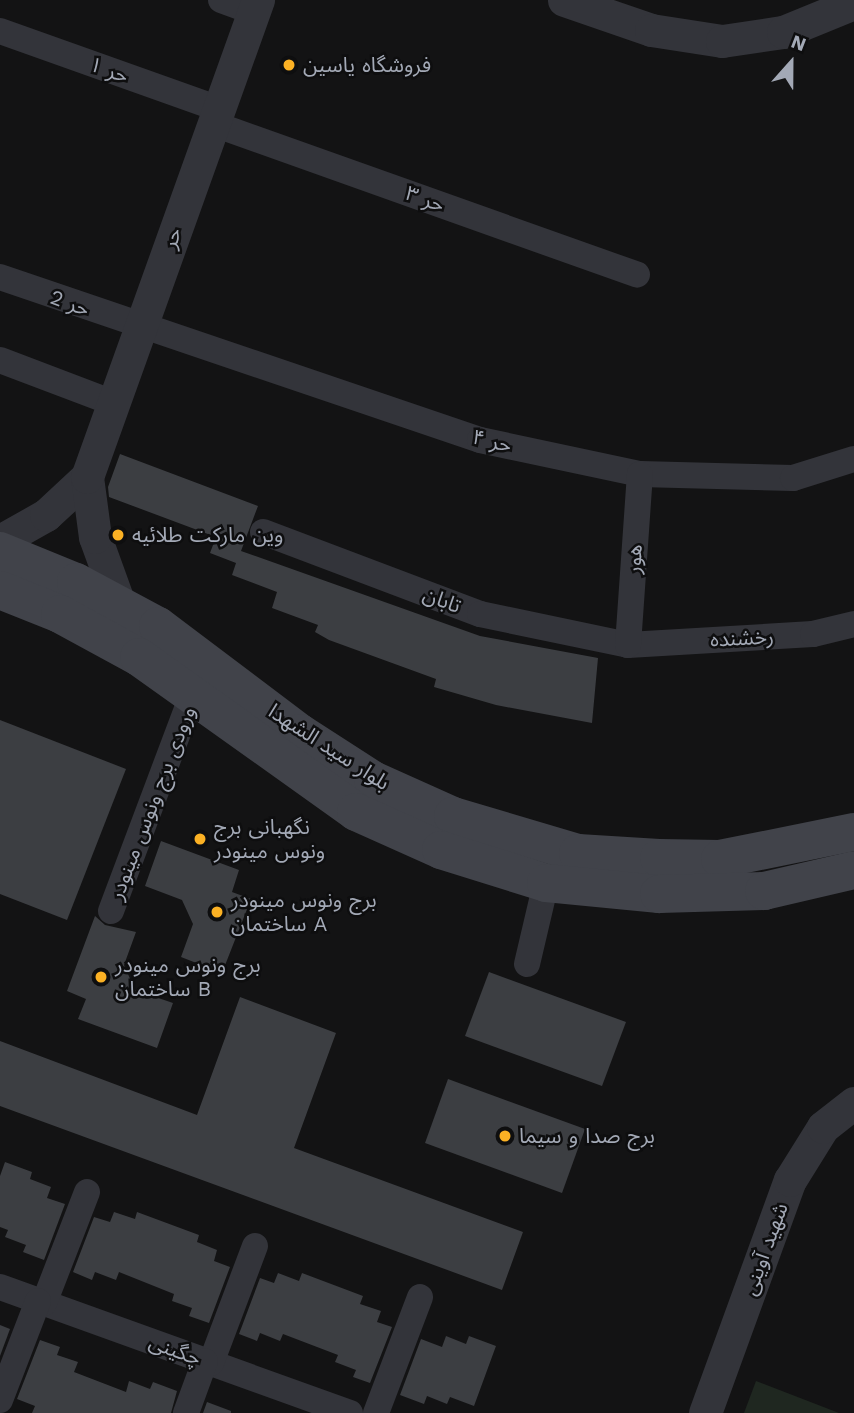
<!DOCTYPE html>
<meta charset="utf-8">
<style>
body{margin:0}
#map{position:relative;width:854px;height:1413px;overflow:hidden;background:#131314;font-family:"Work Sans","Noto Sans Arabic",sans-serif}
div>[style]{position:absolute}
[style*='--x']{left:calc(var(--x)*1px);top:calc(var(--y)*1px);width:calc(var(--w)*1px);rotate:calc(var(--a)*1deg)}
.green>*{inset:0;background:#1f2720}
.building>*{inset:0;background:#3c3e42}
.minor>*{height:26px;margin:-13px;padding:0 13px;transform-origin:13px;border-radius:13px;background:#33343a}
.tertiary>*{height:33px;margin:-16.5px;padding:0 16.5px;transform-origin:16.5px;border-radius:16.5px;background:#33343a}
.secondary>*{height:38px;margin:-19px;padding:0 19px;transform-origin:19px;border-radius:19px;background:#41434a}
.dots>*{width:19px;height:19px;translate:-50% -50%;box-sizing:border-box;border:4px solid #0e0e0f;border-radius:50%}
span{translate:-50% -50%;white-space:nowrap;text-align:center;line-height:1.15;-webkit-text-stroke:5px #0e0e0f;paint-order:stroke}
.poi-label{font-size:21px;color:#a3a9b6}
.left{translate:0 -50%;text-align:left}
.street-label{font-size:21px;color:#a3a9b6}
.north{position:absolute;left:756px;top:28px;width:70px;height:70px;-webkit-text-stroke:5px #0e0e0f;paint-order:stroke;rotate:21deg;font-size:19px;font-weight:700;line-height:28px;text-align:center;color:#a3a9b6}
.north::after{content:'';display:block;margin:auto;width:24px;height:32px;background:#a3a9b6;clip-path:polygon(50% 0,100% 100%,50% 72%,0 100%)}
</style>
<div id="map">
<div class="green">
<i style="clip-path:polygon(756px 1381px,839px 1413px,744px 1413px)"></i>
</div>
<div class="building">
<i style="clip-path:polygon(120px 454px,258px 506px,241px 551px,480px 636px,598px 658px,592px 723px,496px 705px,434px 687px,436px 679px,329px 640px,315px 632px,318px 625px,272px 608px,277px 592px,232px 575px,236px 563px,210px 553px,216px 537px,109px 497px,108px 487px)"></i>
<i style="clip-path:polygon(0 720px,126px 769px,67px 920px,0 894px)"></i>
<i style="clip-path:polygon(161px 841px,239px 870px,232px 892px,251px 899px,222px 973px,181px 957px,193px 924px,182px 900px,145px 886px)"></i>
<i style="clip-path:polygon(95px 916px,105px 925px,136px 932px,124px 965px,135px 990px,173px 1003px,157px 1048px,78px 1019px,86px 999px,67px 991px)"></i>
<i style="clip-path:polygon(489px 972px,626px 1022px,602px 1086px,465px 1036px)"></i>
<i style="clip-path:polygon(240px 997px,336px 1033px,294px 1148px,523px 1232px,502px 1290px,0 1106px,0 1041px,197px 1115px)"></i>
<i style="clip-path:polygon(448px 1079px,585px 1129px,562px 1193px,425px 1143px)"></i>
<i style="clip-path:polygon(5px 1162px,32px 1172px,30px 1179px,51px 1187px,47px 1198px,65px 1204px,44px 1260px,23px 1252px,26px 1245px,5px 1237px,8px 1230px,0 1227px,0 1176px)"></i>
<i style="clip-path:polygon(114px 1212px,135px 1219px,137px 1212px,199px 1235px,197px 1242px,217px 1250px,214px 1261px,230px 1267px,209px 1323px,189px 1316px,192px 1308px,172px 1301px,174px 1294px,119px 1272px,116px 1280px,95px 1272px,92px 1280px,73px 1272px,94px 1217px,110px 1222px)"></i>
<i style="clip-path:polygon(278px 1273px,299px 1281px,302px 1273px,363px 1296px,360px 1304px,381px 1311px,377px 1322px,392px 1327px,370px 1383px,353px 1377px,356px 1370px,335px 1362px,338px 1355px,283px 1334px,280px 1341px,260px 1333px,257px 1341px,239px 1334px,260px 1278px,274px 1283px)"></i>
<i style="clip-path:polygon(0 1325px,10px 1329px,0 1356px)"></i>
<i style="clip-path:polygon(446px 1336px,466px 1344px,469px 1336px,496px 1346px,474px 1406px,450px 1397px,447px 1404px,427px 1396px,424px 1404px,400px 1395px,421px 1339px,442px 1347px)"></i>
<i style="clip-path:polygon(40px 1340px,60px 1347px,57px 1355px,78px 1362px,74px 1372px,126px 1392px,129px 1381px,150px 1389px,153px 1382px,177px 1391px,171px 1413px,32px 1413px,35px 1406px,17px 1399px)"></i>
<i style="clip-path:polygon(207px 1402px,231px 1411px,231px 1413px,203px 1413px)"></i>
</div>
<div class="minor">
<i style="--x:221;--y:0;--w:35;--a:20"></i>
<i style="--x:0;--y:31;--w:232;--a:19.6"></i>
<i style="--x:214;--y:124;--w:449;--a:19.6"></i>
<i style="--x:0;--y:277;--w:507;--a:18.76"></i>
<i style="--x:480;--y:440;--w:164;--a:12"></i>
<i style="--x:640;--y:474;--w:153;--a:1.5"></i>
<i style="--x:793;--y:478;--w:64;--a:-17.3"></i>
<i style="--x:0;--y:360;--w:121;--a:20.8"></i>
<i style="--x:263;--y:532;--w:232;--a:20.7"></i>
<i style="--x:480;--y:614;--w:151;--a:11.8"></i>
<i style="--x:628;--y:645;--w:185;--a:-3.4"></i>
<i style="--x:813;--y:634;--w:42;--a:-13.7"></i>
<i style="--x:628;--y:645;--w:171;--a:-86"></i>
<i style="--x:111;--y:911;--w:231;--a:-69.4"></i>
<i style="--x:527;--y:964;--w:83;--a:-76.8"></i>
<i style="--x:0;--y:1287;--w:372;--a:19.8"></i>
<i style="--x:44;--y:1303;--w:119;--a:-68.8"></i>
<i style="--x:211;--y:1363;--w:125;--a:-69.4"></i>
<i style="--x:0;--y:1400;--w:106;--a:-69"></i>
<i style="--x:186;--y:1413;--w:55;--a:-69.9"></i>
<i style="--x:376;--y:1413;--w:124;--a:-69.2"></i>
</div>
<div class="tertiary">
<i style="--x:564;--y:0;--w:92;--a:19"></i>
<i style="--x:651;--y:30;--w:72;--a:8.8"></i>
<i style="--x:722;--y:41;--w:62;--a:-8.4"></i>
<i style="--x:783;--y:32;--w:77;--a:-22.2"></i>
<i style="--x:0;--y:541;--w:53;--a:-29.5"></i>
<i style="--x:46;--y:515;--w:56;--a:-42.8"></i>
<i style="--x:120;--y:606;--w:73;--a:-109.9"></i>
<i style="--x:95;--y:537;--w:61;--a:-97.6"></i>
<i style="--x:87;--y:477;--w:507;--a:-70.28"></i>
<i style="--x:705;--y:1413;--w:248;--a:-70"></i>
<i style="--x:790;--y:1180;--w:62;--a:-58.1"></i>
<i style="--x:823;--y:1127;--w:39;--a:-38"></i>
</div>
<div class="secondary">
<i style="--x:0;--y:551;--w:82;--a:22.2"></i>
<i style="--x:76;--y:582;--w:93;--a:28.2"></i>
<i style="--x:158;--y:626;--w:178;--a:37"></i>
<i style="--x:300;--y:733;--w:87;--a:32.8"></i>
<i style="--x:373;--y:780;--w:88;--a:24.2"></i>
<i style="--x:453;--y:816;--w:130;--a:16.5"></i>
<i style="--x:578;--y:853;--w:81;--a:3.5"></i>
<i style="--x:659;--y:858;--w:61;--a:0.9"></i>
<i style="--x:720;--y:859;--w:137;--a:-11.4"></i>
<i style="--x:0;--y:590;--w:65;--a:21.8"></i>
<i style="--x:60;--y:614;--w:90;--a:28.6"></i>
<i style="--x:139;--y:657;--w:267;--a:35.5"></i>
<i style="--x:356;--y:812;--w:93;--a:24.1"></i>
<i style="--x:441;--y:850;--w:110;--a:17.4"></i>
<i style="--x:546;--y:883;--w:114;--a:5.6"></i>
<i style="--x:659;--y:894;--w:105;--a:-1.6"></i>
<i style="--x:764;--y:891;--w:92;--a:-13.1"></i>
</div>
<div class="dots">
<i style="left:289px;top:65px;background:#fbb124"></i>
<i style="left:118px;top:535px;background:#fbb124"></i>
<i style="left:200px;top:839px;background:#fbb124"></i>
<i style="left:217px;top:912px;background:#fbb124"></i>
<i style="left:101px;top:977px;background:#fbb124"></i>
<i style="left:505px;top:1136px;background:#fbb124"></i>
</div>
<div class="poi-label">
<span class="left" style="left:303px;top:65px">فروشگاه یاسین</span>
<span class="left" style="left:132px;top:535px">وین مارکت طلائیه</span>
<span class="left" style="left:214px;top:839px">نگهبانی برج<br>ونوس مینودر</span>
<span class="left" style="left:231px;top:912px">برج ونوس مینودر<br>ساختمان A</span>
<span class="left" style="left:115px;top:977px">برج ونوس مینودر<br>ساختمان B</span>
<span class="left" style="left:519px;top:1136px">برج صدا و سیما</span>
</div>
<div class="street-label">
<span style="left:109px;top:70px;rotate:20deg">حر ۱</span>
<span style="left:425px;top:199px;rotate:20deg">حر ۳</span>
<span style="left:172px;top:238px;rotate:-70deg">حر</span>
<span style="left:70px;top:303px;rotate:20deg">حر 2</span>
<span style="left:492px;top:441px;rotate:14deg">حر ۴</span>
<span style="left:634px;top:559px;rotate:-86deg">هور</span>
<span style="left:442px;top:600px;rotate:21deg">تابان</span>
<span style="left:742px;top:638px;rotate:-3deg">رخشنده</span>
<span style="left:329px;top:747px;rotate:33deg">بلوار سید الشهدا</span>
<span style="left:152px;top:803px;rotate:-69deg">ورودی برج ونوس مینودر</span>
<span style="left:765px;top:1249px;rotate:-70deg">شهید آوینی</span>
<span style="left:175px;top:1350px;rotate:20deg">چگینی</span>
</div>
<div class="north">N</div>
</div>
